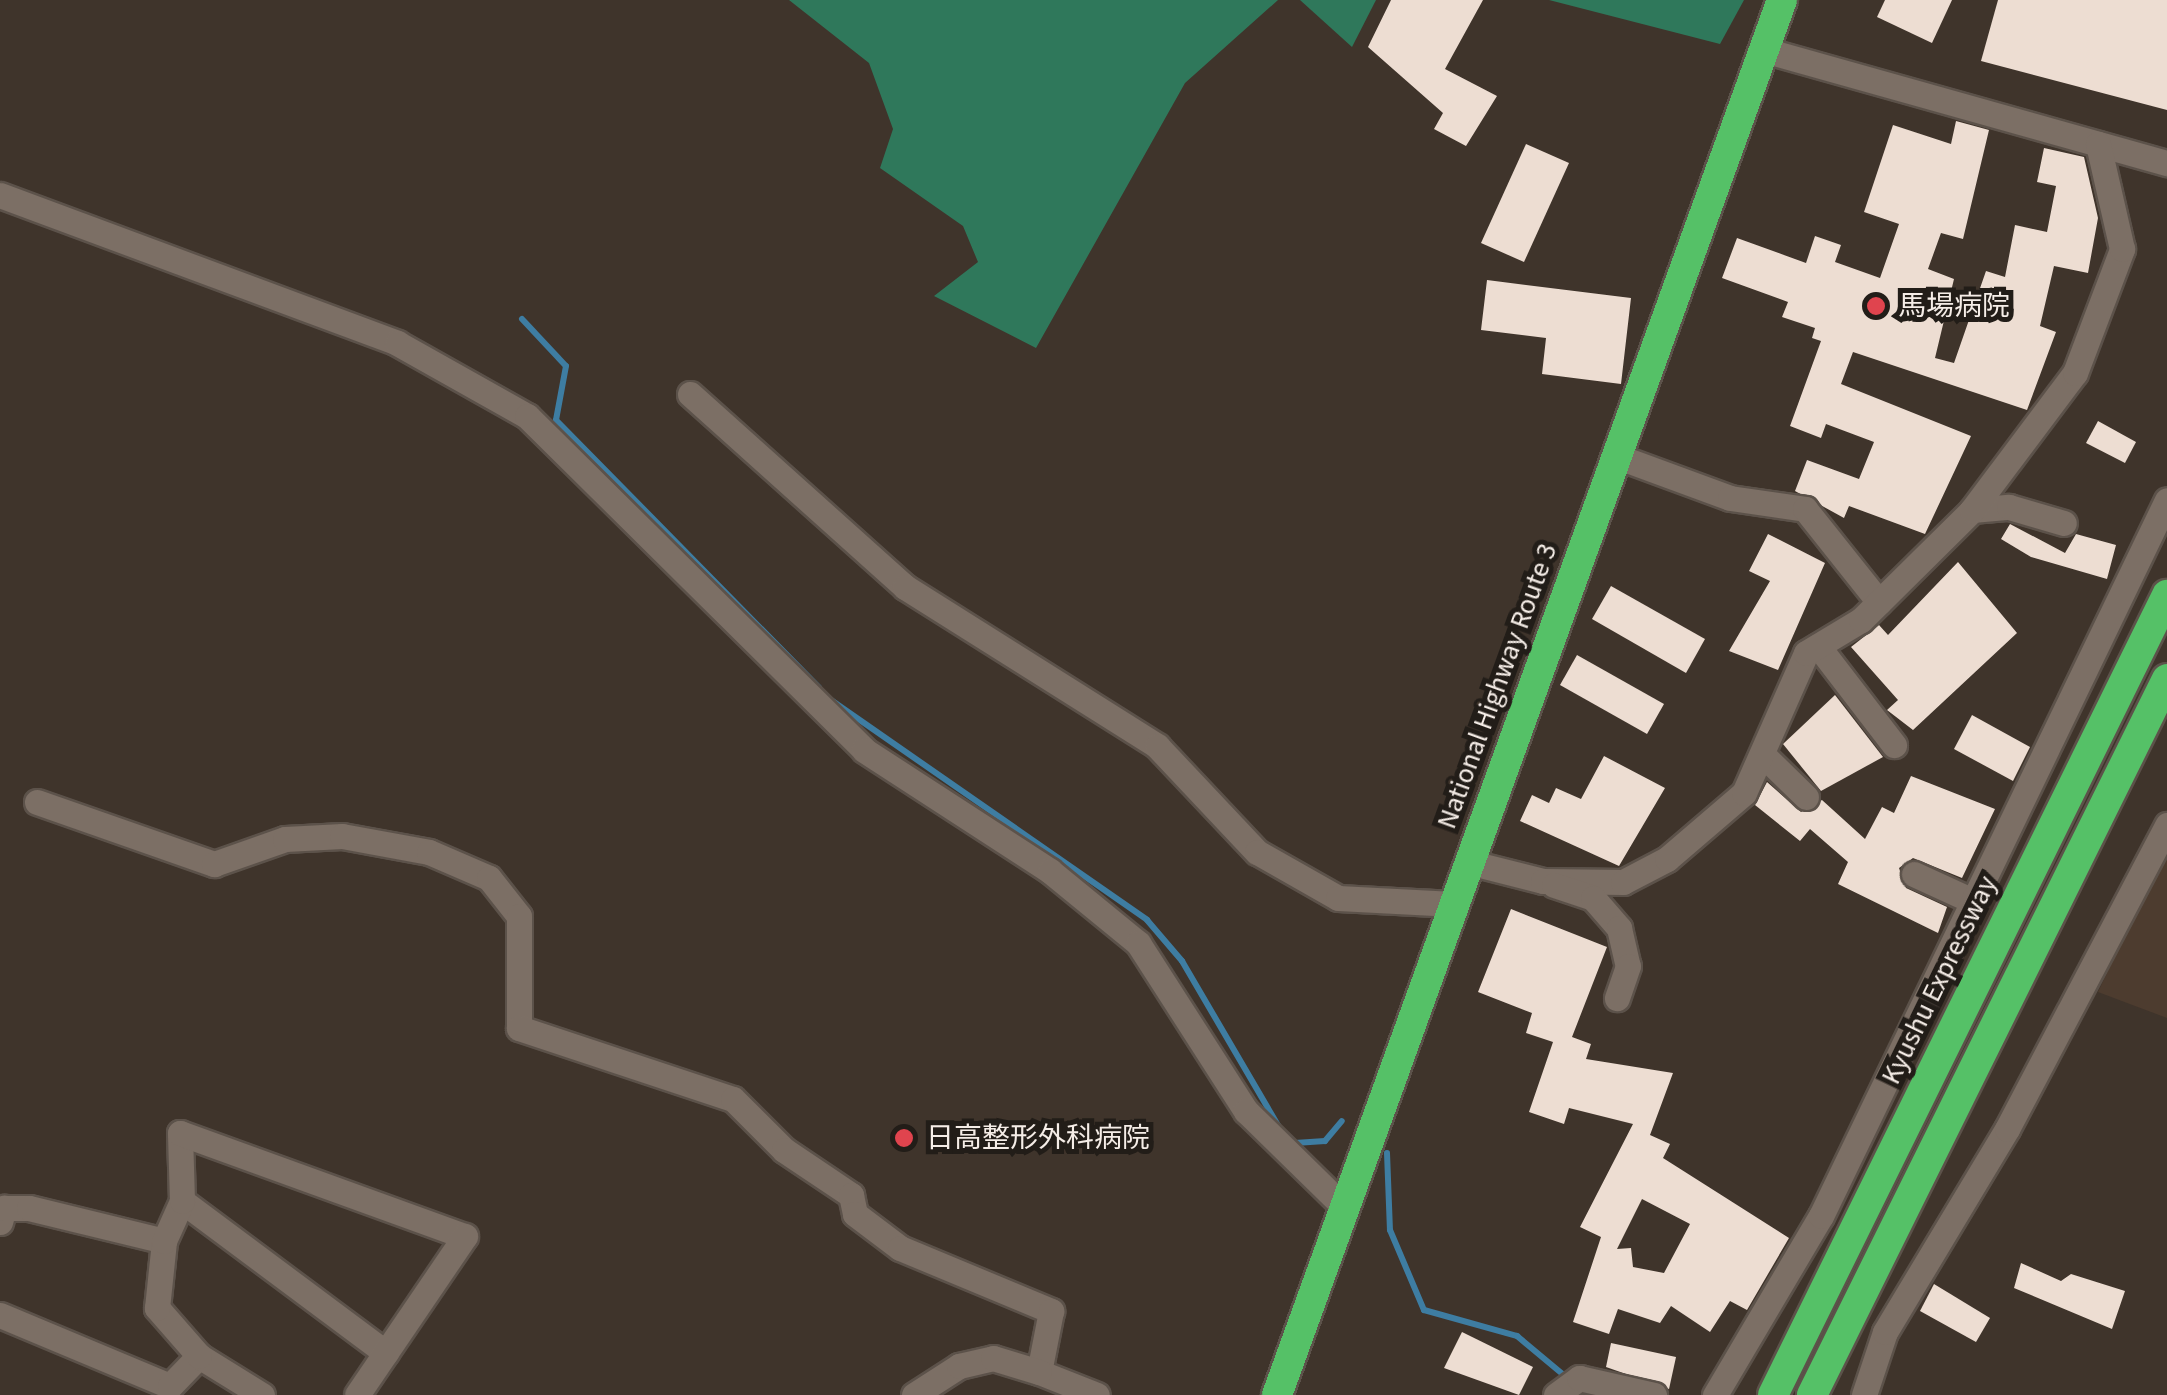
<!DOCTYPE html>
<meta charset="utf-8">
<style>
body{margin:0}
#map{position:relative;width:2167px;height:1395px;overflow:hidden;background:#3f342b;font-family:"Source Sans 3","Noto Sans JP",sans-serif}
div>[style]{position:absolute}
[style*='--x']{left:calc(var(--x)*1px);top:calc(var(--y)*1px);width:calc(var(--w)*1px);rotate:calc(var(--a)*1deg)}
.built>*{inset:0;background:#4d3c2f}
.forest>*{inset:0;background:#2f785b}
.stream>*{height:6px;margin:-3px;padding:0 3px;transform-origin:3px;border-radius:3px;background:#3e7da2}
.building>*{inset:0;background:#edddd2}
.roads{filter:drop-shadow(2px 0 #5c524a) drop-shadow(-2px 0 #5c524a) drop-shadow(0 2px #5c524a) drop-shadow(0 -2px #5c524a)}
.minor>*{height:25px;margin:-12.5px;padding:0 12.5px;transform-origin:12.5px;border-radius:12.5px;background:#7c6f65}
.highway>*{height:30px;margin:-15px;padding:0 15px;transform-origin:15px;border-radius:15px;background:#55c167}
.dots>*{width:28px;height:28px;translate:-50% -50%;box-sizing:border-box;border:5px solid #221d18;border-radius:50%}
span{translate:-50% -50%;white-space:nowrap;text-align:center;line-height:1.15;-webkit-text-stroke:10px #221d18;paint-order:stroke}
.poi-label{font-size:28px;color:#f5ede7}
.left{translate:0 -50%;text-align:left}
.street-label{font-size:28px;color:#f5ede7}
</style>
<div id="map">
<div class="built">
<i style="clip-path:polygon(2167px 846px,2167px 1018px,2098px 992px)"></i>
</div>
<div class="forest">
<i style="clip-path:polygon(789px 0,1278px 0,1185px 83px,1036px 348px,934px 296px,978px 262px,963px 226px,880px 168px,893px 129px,869px 63px)"></i>
<i style="clip-path:polygon(1300px 0,1376px 0,1352px 47px)"></i>
<i style="clip-path:polygon(1549px 0,1744px 0,1720px 44px)"></i>
</div>
<div class="stream">
<i style="--x:522;--y:319;--w:64;--a:46.9"></i>
<i style="--x:566;--y:366;--w:55;--a:100.5"></i>
<i style="--x:556;--y:420;--w:375;--a:45.5"></i>
<i style="--x:831;--y:700;--w:385;--a:34.8"></i>
<i style="--x:1147;--y:920;--w:54;--a:49.5"></i>
<i style="--x:1182;--y:961;--w:192;--a:59.7"></i>
<i style="--x:1295;--y:1143;--w:30;--a:-4"></i>
<i style="--x:1325;--y:1141;--w:26;--a:-50"></i>
<i style="--x:1387;--y:1153;--w:77;--a:87.8"></i>
<i style="--x:1390;--y:1230;--w:87;--a:67"></i>
<i style="--x:1424;--y:1310;--w:97;--a:15.6"></i>
<i style="--x:1517;--y:1336;--w:64;--a:39.9"></i>
</div>
<div class="building">
<i style="clip-path:polygon(1391px 0,1483px 0,1445px 69px,1497px 96px,1466px 146px,1434px 129px,1443px 113px,1368px 47px)"></i>
<i style="clip-path:polygon(1885px 0,1952px 0,1932px 43px,1877px 17px)"></i>
<i style="clip-path:polygon(1998px 0,2167px 0,2167px 110px,1981px 61px)"></i>
<i style="clip-path:polygon(1956px 121px,1989px 130px,1963px 239px,1941px 233px,1928px 269px,1954px 279px,1935px 358px,1954px 363px,1986px 271px,2005px 277px,2015px 225px,2047px 232px,2056px 186px,2037px 182px,2044px 148px,2084px 157px,2098px 218px,2088px 273px,2054px 266px,2040px 326px,2056px 332px,2027px 410px,1853px 352px,1841px 384px,1971px 436px,1925px 534px,1849px 506px,1844px 518px,1795px 491px,1807px 460px,1859px 479px,1874px 442px,1826px 424px,1821px 438px,1790px 426px,1821px 341px,1812px 338px,1815px 328px,1782px 317px,1788px 302px,1722px 278px,1737px 238px,1806px 263px,1815px 236px,1841px 245px,1835px 262px,1880px 278px,1899px 224px,1864px 212px,1893px 125px,1951px 144px)"></i>
<i style="clip-path:polygon(1526px 144px,1569px 163px,1524px 262px,1481px 243px)"></i>
<i style="clip-path:polygon(1487px 280px,1631px 298px,1621px 384px,1542px 374px,1546px 338px,1481px 330px)"></i>
<i style="clip-path:polygon(2098px 421px,2136px 442px,2125px 463px,2086px 443px)"></i>
<i style="clip-path:polygon(2010px 524px,2065px 553px,2076px 534px,2116px 545px,2107px 579px,2031px 557px,2001px 539px)"></i>
<i style="clip-path:polygon(1768px 534px,1825px 563px,1778px 670px,1729px 651px,1770px 581px,1749px 571px)"></i>
<i style="clip-path:polygon(1958px 562px,2017px 633px,1913px 730px,1887px 710px,1898px 700px,1851px 647px,1879px 625px,1888px 635px)"></i>
<i style="clip-path:polygon(1611px 586px,1705px 639px,1686px 673px,1592px 619px)"></i>
<i style="clip-path:polygon(1577px 655px,1664px 704px,1647px 734px,1560px 685px)"></i>
<i style="clip-path:polygon(1835px 695px,1883px 757px,1821px 791px,1783px 744px)"></i>
<i style="clip-path:polygon(1972px 715px,2030px 747px,2013px 781px,1954px 749px)"></i>
<i style="clip-path:polygon(1604px 756px,1665px 788px,1619px 866px,1520px 821px,1532px 795px,1549px 803px,1556px 788px,1581px 799px)"></i>
<i style="clip-path:polygon(1911px 776px,1995px 809px,1962px 878px,1913px 858px,1899px 868px,1906px 888px,1947px 907px,1938px 933px,1838px 884px,1848px 862px,1810px 829px,1800px 841px,1755px 805px,1767px 782px,1801px 812px,1822px 800px,1865px 839px,1882px 807px,1894px 813px)"></i>
<i style="clip-path:polygon(evenodd,1511px 909px,1607px 947px,1572px 1037px,1591px 1044px,1586px 1059px,1673px 1073px,1650px 1135px,1670px 1144px,1663px 1158px,1789px 1238px,1747px 1310px,1730px 1301px,1710px 1332px,1671px 1306px,1660px 1323px,1618px 1309px,1609px 1334px,1573px 1322px,1601px 1237px,1580px 1227px,1633px 1124px,1569px 1108px,1564px 1124px,1529px 1112px,1553px 1042px,1526px 1033px,1532px 1013px,1478px 992px,1511px 909px,1642px 1199px,1690px 1224px,1664px 1273px,1633px 1267px,1631px 1248px,1617px 1249px,1642px 1199px)"></i>
<i style="clip-path:polygon(2021px 1263px,2061px 1281px,2071px 1274px,2125px 1291px,2112px 1329px,2014px 1288px)"></i>
<i style="clip-path:polygon(1934px 1284px,1990px 1318px,1976px 1342px,1920px 1311px)"></i>
<i style="clip-path:polygon(1462px 1332px,1533px 1367px,1519px 1395px,1444px 1368px)"></i>
<i style="clip-path:polygon(1611px 1343px,1676px 1357px,1669px 1389px,1606px 1367px)"></i>
</div>
<div class="roads">
<div class="minor">
<i style="--x:1764;--y:50;--w:419;--a:15.7"></i>
<i style="--x:0;--y:195;--w:424;--a:20.4"></i>
<i style="--x:397;--y:343;--w:149;--a:29.3"></i>
<i style="--x:527;--y:416;--w:474;--a:44.7"></i>
<i style="--x:864;--y:750;--w:222;--a:33"></i>
<i style="--x:1050;--y:871;--w:114;--a:39.3"></i>
<i style="--x:1138;--y:943;--w:200;--a:57.3"></i>
<i style="--x:1246;--y:1111;--w:137;--a:44.4"></i>
<i style="--x:690;--y:394;--w:289;--a:41.9"></i>
<i style="--x:905;--y:587;--w:298;--a:32.2"></i>
<i style="--x:1157;--y:746;--w:146;--a:46.7"></i>
<i style="--x:1257;--y:852;--w:93;--a:29.6"></i>
<i style="--x:1338;--y:898;--w:116;--a:3"></i>
<i style="--x:1616;--y:456;--w:121;--a:20.2"></i>
<i style="--x:1730;--y:498;--w:76;--a:8.3"></i>
<i style="--x:1805;--y:509;--w:119;--a:51.5"></i>
<i style="--x:1972;--y:510;--w:37;--a:-5"></i>
<i style="--x:2009;--y:507;--w:57;--a:16.2"></i>
<i style="--x:1818;--y:646;--w:125;--a:52.5"></i>
<i style="--x:1763;--y:755;--w:60;--a:44.3"></i>
<i style="--x:37;--y:802;--w:188;--a:19.3"></i>
<i style="--x:214;--y:864;--w:75;--a:-19.4"></i>
<i style="--x:285;--y:839;--w:57;--a:-3"></i>
<i style="--x:342;--y:836;--w:88;--a:10.4"></i>
<i style="--x:429;--y:852;--w:65;--a:23.4"></i>
<i style="--x:489;--y:878;--w:48;--a:51.7"></i>
<i style="--x:519;--y:916;--w:112;--a:90"></i>
<i style="--x:519;--y:1028;--w:225;--a:18.4"></i>
<i style="--x:733;--y:1099;--w:72;--a:45"></i>
<i style="--x:784;--y:1150;--w:81;--a:33.9"></i>
<i style="--x:851;--y:1195;--w:19;--a:78"></i>
<i style="--x:855;--y:1214;--w:56;--a:37.1"></i>
<i style="--x:900;--y:1248;--w:164;--a:22.6"></i>
<i style="--x:1051;--y:1311;--w:62;--a:101.1"></i>
<i style="--x:1039;--y:1372;--w:62;--a:21.6"></i>
<i style="--x:1468;--y:862;--w:77;--a:14.2"></i>
<i style="--x:1543;--y:881;--w:80;--a:0.7"></i>
<i style="--x:1623;--y:882;--w:50;--a:-27.6"></i>
<i style="--x:1667;--y:859;--w:101;--a:-40.6"></i>
<i style="--x:1744;--y:793;--w:153;--a:-66.1"></i>
<i style="--x:1806;--y:653;--w:64;--a:-31"></i>
<i style="--x:1861;--y:620;--w:156;--a:-44.7"></i>
<i style="--x:1972;--y:510;--w:171;--a:-53.1"></i>
<i style="--x:2075;--y:373;--w:133;--a:-69.2"></i>
<i style="--x:2122;--y:249;--w:108;--a:-102.9"></i>
<i style="--x:1914;--y:874;--w:65;--a:24.6"></i>
<i style="--x:1554;--y:885;--w:41;--a:18.4"></i>
<i style="--x:1593;--y:898;--w:40;--a:49"></i>
<i style="--x:1619;--y:928;--w:39;--a:77"></i>
<i style="--x:1628;--y:966;--w:34;--a:109"></i>
<i style="--x:182;--y:1201;--w:254;--a:36.7"></i>
<i style="--x:0;--y:1222;--w:15;--a:-74"></i>
<i style="--x:4;--y:1208;--w:25;--a:0"></i>
<i style="--x:29;--y:1208;--w:139;--a:13.7"></i>
<i style="--x:0;--y:1315;--w:184;--a:22.7"></i>
<i style="--x:170;--y:1386;--w:42;--a:-46"></i>
<i style="--x:262;--y:1395;--w:74;--a:-148.2"></i>
<i style="--x:199;--y:1356;--w:64;--a:-131.2"></i>
<i style="--x:157;--y:1308;--w:67;--a:-84"></i>
<i style="--x:164;--y:1241;--w:44;--a:-65.8"></i>
<i style="--x:182;--y:1201;--w:68;--a:-91.7"></i>
<i style="--x:180;--y:1133;--w:303;--a:19.9"></i>
<i style="--x:465;--y:1236;--w:192;--a:124.2"></i>
<i style="--x:914;--y:1395;--w:54;--a:-32.8"></i>
<i style="--x:959;--y:1366;--w:35;--a:-13"></i>
<i style="--x:993;--y:1358;--w:48;--a:16.9"></i>
<i style="--x:1556;--y:1395;--w:29;--a:-36"></i>
<i style="--x:1579;--y:1378;--w:77;--a:12.8"></i>
<i style="--x:1715;--y:1395;--w:208;--a:-59.4"></i>
<i style="--x:1821;--y:1216;--w:795;--a:-64.21"></i>
<i style="--x:1864;--y:1395;--w:66;--a:-71.6"></i>
<i style="--x:1885;--y:1332;--w:237;--a:-59"></i>
<i style="--x:2007;--y:1129;--w:344;--a:-62.2"></i>
</div>
<div class="highway">
<i style="--x:1277;--y:1395;--w:1484;--a:-70.1"></i>
<i style="--x:1773;--y:1395;--w:892;--a:-63.78"></i>
<i style="--x:1812;--y:1395;--w:799;--a:-63.63"></i>
</div>
</div>
<div class="dots">
<i style="left:1876px;top:306px;background:#e0444e"></i>
<i style="left:904px;top:1138px;background:#e0444e"></i>
</div>
<div class="poi-label">
<span class="left" style="left:1898px;top:306px">馬場病院</span>
<span class="left" style="left:926px;top:1138px">日高整形外科病院</span>
</div>
<div class="street-label">
<span style="left:1497px;top:686px;rotate:-70deg">National Highway Route 3</span>
<span style="left:1939px;top:980px;rotate:-64deg">Kyushu Expressway</span>
</div>
</div>
